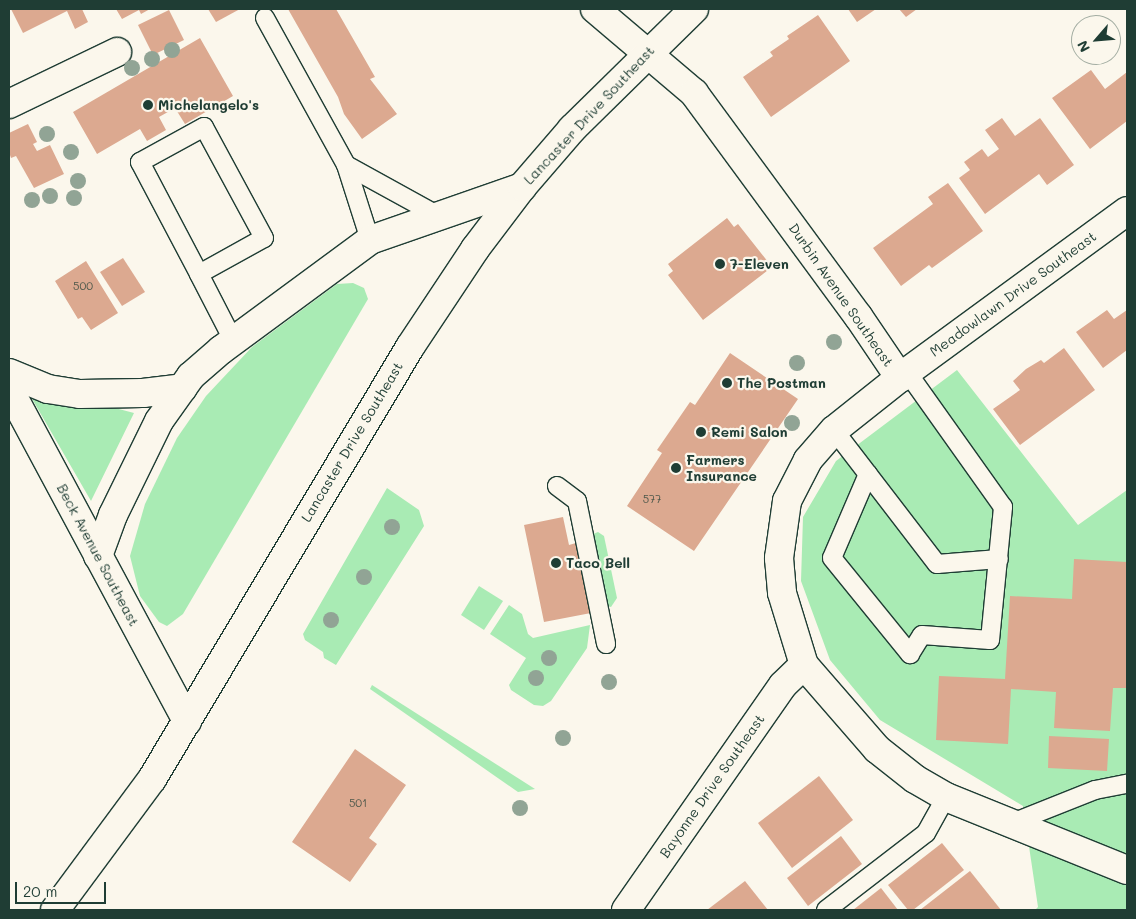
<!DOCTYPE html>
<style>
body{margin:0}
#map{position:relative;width:1136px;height:919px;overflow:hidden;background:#fbf7ec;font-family:Mali,sans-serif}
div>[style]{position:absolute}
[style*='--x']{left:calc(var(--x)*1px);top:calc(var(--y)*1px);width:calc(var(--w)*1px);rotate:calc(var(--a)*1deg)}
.green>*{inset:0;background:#a9ebb4}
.building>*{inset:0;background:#dca990}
.roads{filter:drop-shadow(1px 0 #1f3d34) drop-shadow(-1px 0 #1f3d34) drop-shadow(0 1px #1f3d34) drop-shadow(0 -1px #1f3d34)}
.lane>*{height:18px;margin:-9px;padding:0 9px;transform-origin:9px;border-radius:9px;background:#fbf7ec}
.street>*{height:28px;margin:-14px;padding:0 14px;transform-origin:14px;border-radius:14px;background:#fbf7ec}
.primary>*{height:28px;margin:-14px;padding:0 14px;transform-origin:14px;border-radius:14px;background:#fbf7ec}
.trees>*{width:16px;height:16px;margin:-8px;border-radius:50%;background:#91a495}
.dots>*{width:14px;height:14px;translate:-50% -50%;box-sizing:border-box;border:2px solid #fbf7ec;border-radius:50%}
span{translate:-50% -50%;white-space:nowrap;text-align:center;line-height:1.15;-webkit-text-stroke:4.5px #fbf7ec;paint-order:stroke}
.number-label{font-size:11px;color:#4e584b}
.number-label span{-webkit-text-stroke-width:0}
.poi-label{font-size:14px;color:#1f3d34;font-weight:700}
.left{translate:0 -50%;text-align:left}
.street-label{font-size:14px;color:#1f3d34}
.frame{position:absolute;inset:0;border:10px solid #1f3d34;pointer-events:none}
.north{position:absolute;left:1071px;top:15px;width:50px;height:50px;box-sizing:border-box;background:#fbf7ec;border:1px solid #a3ada2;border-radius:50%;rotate:243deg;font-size:14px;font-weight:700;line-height:20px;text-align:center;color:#1f3d34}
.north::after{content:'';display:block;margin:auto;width:18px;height:22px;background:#1f3d34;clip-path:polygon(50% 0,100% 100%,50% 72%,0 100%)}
.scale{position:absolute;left:15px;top:882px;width:91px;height:22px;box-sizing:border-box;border:2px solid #1f3d34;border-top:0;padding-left:6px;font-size:15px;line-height:18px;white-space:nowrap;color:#1f3d34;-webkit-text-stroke:4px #fbf7ec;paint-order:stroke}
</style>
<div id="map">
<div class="green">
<i style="clip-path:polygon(353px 283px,364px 288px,368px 299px,183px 614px,167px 626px,159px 622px,140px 596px,130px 556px,145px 504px,177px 438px,206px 396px,252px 347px,337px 284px)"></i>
<i style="clip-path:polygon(957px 370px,1078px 525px,1127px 490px,1127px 910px,1035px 910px,1038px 907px,1023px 806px,880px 720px,830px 660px,801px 581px,803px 517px,836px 461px)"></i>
<i style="clip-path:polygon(31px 397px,70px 408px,115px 408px,134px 413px,91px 501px)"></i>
<i style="clip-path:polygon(387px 488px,419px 510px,424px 526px,336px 665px,324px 658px,323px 652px,305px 640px,303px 634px)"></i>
<i style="clip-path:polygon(598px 532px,604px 536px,617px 598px,611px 607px,607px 606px,593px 534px)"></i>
<i style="clip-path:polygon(479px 586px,503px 601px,484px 630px,461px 615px)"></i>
<i style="clip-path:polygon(509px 605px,522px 614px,528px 634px,533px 638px,590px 625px,587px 648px,551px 701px,543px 706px,534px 705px,511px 690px,509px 685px,526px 658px,490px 634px)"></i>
<i style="clip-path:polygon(372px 685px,535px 789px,518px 792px,370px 689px)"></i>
</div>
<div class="building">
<i style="clip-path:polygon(11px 9px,82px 9px,88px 22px,75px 29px,67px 11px,23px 33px)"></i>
<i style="clip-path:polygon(116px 9px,150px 9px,141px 14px,139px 10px,122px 19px)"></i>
<i style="clip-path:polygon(208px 9px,240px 9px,216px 22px)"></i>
<i style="clip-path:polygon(288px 9px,336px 9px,375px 77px,370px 79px,397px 114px,362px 139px,344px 114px,338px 97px)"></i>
<i style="clip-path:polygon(848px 9px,876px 9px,857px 22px)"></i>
<i style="clip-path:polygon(899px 9px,917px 9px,906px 17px)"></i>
<i style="clip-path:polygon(169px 10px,184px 40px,153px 55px,138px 25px)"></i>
<i style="clip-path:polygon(818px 15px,850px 61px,771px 117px,743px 77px,773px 56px,770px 52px,789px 39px,787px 36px)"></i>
<i style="clip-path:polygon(200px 38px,233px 96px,185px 124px,175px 108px,159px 117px,166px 130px,147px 141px,140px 129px,97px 154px,73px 112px)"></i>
<i style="clip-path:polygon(1091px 70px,1105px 89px,1127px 72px,1127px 121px,1090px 149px,1052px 98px)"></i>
<i style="clip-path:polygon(1002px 118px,1015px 136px,1040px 118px,1074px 165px,1047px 185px,1039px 174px,985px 214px,959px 178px,970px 170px,964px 162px,982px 149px,988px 157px,999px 149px,985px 130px)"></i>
<i style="clip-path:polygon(28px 124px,37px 142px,33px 144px,37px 151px,50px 145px,64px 174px,34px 188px,16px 156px,11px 158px,9px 152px,9px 133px)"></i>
<i style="clip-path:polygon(948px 183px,983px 231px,932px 268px,929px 265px,901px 286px,873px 248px,933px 204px,928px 197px)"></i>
<i style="clip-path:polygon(727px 218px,734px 227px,738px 224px,772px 267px,703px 320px,668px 275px,673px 271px,668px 264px)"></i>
<i style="clip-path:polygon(123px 258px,145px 292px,122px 306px,100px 272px)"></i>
<i style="clip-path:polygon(86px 261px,118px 313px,91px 330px,82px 317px,78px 319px,55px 281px)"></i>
<i style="clip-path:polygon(1107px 310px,1114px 319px,1127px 310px,1127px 350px,1103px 368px,1076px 332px)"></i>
<i style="clip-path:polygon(1064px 348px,1095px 390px,1020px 445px,993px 409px,1020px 390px,1013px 381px,1026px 369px,1041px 360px,1044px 363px)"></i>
<i style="clip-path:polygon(730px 353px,798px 399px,694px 551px,627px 506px,662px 453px,657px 450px,690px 402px,695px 405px)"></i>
<i style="clip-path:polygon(563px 517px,569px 545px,576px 543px,591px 613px,544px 622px,524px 525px)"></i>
<i style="clip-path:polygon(1074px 559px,1127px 562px,1127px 688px,1113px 688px,1110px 731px,1054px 728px,1056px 692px,1011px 689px,1008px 744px,936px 740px,939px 676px,1005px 679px,1010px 596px,1072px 599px)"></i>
<i style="clip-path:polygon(1049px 736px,1109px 739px,1107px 771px,1048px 768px)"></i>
<i style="clip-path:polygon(355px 749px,406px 785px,369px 838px,377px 844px,350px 882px,292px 842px)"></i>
<i style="clip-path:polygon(819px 776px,853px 820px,792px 868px,758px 823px)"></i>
<i style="clip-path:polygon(841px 836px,862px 864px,808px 906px,787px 878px)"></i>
<i style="clip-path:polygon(942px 843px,964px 870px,913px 910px,908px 910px,888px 885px)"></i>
<i style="clip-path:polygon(970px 871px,1001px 910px,920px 910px)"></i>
<i style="clip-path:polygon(745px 881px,768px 910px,707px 910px)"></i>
<i style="clip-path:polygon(881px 888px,898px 910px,853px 910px)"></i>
</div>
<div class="roads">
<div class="lane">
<i style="--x:265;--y:18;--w:168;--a:61.1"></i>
<i style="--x:370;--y:240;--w:79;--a:-107.7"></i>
<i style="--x:346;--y:165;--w:104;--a:28.8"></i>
<i style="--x:199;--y:274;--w:74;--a:-29"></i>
<i style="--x:264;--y:238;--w:126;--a:-118.4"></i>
<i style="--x:204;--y:127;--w:73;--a:151.3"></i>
<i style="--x:140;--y:162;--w:127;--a:62.2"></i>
<i style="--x:199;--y:274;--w:74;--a:62.7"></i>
<i style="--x:834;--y:430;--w:169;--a:52.5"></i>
<i style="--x:937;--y:564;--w:62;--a:-4.6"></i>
<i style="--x:868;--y:474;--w:91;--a:113.2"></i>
<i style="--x:832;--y:558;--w:124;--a:50.9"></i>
<i style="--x:910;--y:654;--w:22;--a:-58"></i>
<i style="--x:922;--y:635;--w:68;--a:4.2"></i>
<i style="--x:990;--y:640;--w:134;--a:-84.4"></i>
<i style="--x:1003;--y:507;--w:166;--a:-125.4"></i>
<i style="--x:557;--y:486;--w:25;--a:37"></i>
<i style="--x:577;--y:501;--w:146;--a:78.5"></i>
<i style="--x:1012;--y:823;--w:89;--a:-21.7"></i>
<i style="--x:1095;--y:790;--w:33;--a:-11"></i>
<i style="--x:826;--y:910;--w:126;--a:-37.6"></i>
<i style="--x:926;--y:833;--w:41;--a:-60.9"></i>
</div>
<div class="street">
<i style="--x:595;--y:9;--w:130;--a:40.3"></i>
<i style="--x:694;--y:93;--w:277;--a:53.7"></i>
<i style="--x:858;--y:316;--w:75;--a:55.9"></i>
<i style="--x:9;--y:104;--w:120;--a:-25.7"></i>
<i style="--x:1127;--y:211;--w:273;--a:143.8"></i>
<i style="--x:907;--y:372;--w:93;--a:141.5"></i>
<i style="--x:834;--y:430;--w:40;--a:131"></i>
<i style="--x:808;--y:460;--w:46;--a:117.1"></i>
<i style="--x:787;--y:501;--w:58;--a:98"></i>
<i style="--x:779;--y:558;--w:35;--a:85"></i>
<i style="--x:782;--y:593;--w:75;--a:73"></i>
<i style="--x:804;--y:665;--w:111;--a:49"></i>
<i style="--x:877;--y:749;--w:48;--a:38.3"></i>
<i style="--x:915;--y:779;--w:36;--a:30"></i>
<i style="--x:946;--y:797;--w:195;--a:22"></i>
<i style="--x:9;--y:373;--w:42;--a:22.3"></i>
<i style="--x:48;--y:389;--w:32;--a:9"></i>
<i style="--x:80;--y:394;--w:63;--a:-0.9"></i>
<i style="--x:143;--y:393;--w:40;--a:-7.1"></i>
<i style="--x:9;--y:389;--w:377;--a:61.8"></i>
<i style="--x:98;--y:556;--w:44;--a:-69.9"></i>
<i style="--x:113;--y:515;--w:105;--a:-63.9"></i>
<i style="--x:159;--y:421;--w:55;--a:-54.6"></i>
<i style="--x:191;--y:376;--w:40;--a:-41"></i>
<i style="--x:221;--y:350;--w:185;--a:-36.4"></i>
<i style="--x:370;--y:240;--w:161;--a:-19.2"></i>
<i style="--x:626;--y:910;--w:274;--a:-55.1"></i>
<i style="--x:783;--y:685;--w:29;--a:-44"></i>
</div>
<div class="primary">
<i style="--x:55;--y:910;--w:163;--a:-53.5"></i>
<i style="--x:152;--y:779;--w:503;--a:-59.15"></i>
<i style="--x:410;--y:347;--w:118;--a:-56.4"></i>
<i style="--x:475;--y:249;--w:78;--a:-52.8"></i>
<i style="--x:522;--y:187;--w:77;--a:-49.2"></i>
<i style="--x:572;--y:129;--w:171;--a:-44.5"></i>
</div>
</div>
<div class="trees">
<i style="left:172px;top:50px"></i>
<i style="left:152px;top:59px"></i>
<i style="left:132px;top:68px"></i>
<i style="left:47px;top:134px"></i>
<i style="left:71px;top:152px"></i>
<i style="left:78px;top:181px"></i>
<i style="left:50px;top:196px"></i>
<i style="left:74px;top:198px"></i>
<i style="left:32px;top:200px"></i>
<i style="left:834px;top:342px"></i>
<i style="left:797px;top:363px"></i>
<i style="left:792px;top:423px"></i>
<i style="left:392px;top:527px"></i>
<i style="left:364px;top:577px"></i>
<i style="left:331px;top:620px"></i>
<i style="left:549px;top:658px"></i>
<i style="left:536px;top:678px"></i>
<i style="left:609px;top:682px"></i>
<i style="left:563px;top:738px"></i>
<i style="left:520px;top:808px"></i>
</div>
<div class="dots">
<i style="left:148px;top:105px;background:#1f3d34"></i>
<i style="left:720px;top:264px;background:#1f3d34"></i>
<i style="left:727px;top:383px;background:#1f3d34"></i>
<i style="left:701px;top:432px;background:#1f3d34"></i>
<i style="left:676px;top:468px;background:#1f3d34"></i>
<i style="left:556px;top:563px;background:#1f3d34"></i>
</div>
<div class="number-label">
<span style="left:83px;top:286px">500</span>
<span style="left:652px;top:499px">577</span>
<span style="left:358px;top:803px">501</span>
</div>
<div class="poi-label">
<span class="left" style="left:158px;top:105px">Michelangelo's</span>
<span class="left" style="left:730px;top:264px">7-Eleven</span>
<span class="left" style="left:737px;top:383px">The Postman</span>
<span class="left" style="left:711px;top:432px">Remi Salon</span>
<span class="left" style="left:686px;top:468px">Farmers<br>Insurance</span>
<span class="left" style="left:566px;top:563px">Taco Bell</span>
</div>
<div class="street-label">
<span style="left:589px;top:115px;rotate:-47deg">Lancaster Drive Southeast</span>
<span style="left:1013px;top:294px;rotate:-36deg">Meadowlawn Drive Southeast</span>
<span style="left:841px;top:295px;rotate:55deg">Durbin Avenue Southeast</span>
<span style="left:352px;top:442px;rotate:-59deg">Lancaster Drive Southeast</span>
<span style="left:98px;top:555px;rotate:62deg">Beck Avenue Southeast</span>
<span style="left:712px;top:786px;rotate:-55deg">Bayonne Drive Southeast</span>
</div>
<div class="frame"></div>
<div class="north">N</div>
<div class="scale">20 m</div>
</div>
